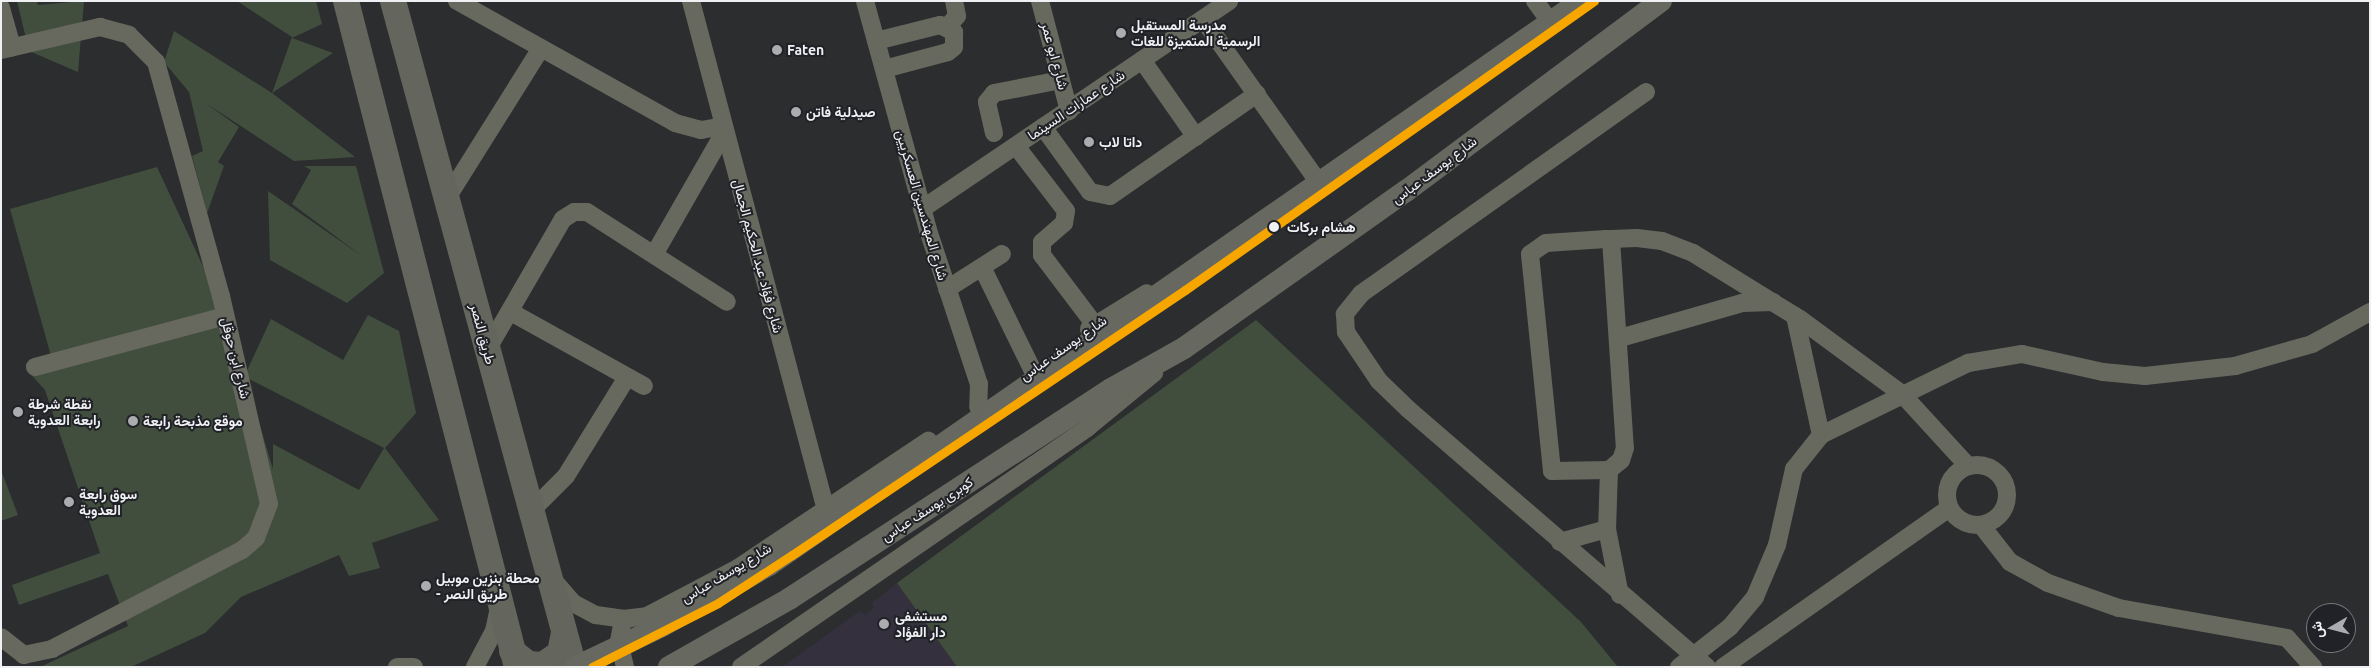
<!DOCTYPE html>
<meta charset="utf-8">
<style>
body{margin:0}
#map{position:relative;width:2371px;height:668px;overflow:hidden;background:#2b2d2f;font-family:Ubuntu,Vazirmatn,sans-serif}
div>[style]{position:absolute}
[style*='--x']{left:calc(var(--x)*1px);top:calc(var(--y)*1px);width:calc(var(--w)*1px);rotate:calc(var(--a)*1deg)}
.medical>*{inset:0;background:#35303e}
.green>*{inset:0;background:#414e3e}
.minor>*{height:18px;margin:-9px;padding:0 9px;transform-origin:9px;border-radius:9px;background:#67685e}
.minor>.ring{margin:-9px;padding:0;box-sizing:content-box;background:none;border:18px solid #67685e;border-radius:50%}
.major>*{height:22px;margin:-11px;padding:0 11px;transform-origin:11px;border-radius:11px;background:#67685f}
.highway>*{height:26px;margin:-13px;padding:0 13px;transform-origin:13px;border-radius:13px;background:#64655c}
.major-bridge>*{height:22px;margin:-11px;padding:0 11px;transform-origin:11px;border-radius:11px;background:#67685f}
.metro-1>*{height:9px;margin:-4.5px;padding:0 4.5px;transform-origin:4.5px;border-radius:4.5px;background:#f7a600}
.dots>*{width:14px;height:14px;translate:-50% -50%;box-sizing:border-box;border:2px solid #202227;border-radius:50%}
span{translate:-50% -50%;white-space:nowrap;text-align:center;line-height:1.15;-webkit-text-stroke:4px #202227;paint-order:stroke}
.poi-label{font-size:14px;color:#eff1f4;font-weight:700}
.left{translate:0 -50%;text-align:left}
.street-label{font-size:14px;color:#eff1f4}
.stop-label{font-size:14px;color:#eff1f4;font-weight:700}
.frame{position:absolute;inset:0;border:2px solid #eff1f4;pointer-events:none}
.north{position:absolute;left:2306px;top:603px;width:50px;height:50px;box-sizing:border-box;background:#202227;border:1px solid #737579;border-radius:50%;rotate:262deg;font-size:14px;font-weight:700;line-height:20px;text-align:center;color:#eff1f4}
.north::after{content:'';display:block;margin:auto;width:18px;height:22px;background:#aaacaf;clip-path:polygon(50% 0,100% 100%,50% 72%,0 100%)}
</style>
<div id="map">
<div class="medical">
<i style="clip-path:polygon(897px 583px,957px 667px,782px 667px,860px 611px,865px 615px,874px 608px,872px 603px)"></i>
</div>
<div class="green">
<i style="clip-path:polygon(17px 1px,37px 1px,38px 5px,84px 1px,78px 72px,29px 51px)"></i>
<i style="clip-path:polygon(237px 1px,316px 1px,322px 24px,292px 38px,333px 53px,272px 93px,355px 157px,294px 161px,204px 102px,239px 127px,218px 162px,224px 166px,207px 213px,192px 156px,203px 151px,189px 92px,164px 62px,174px 31px,272px 93px,292px 37px)"></i>
<i style="clip-path:polygon(304px 166px,356px 166px,384px 273px,347px 303px,270px 260px,268px 191px,362px 256px,292px 204px,311px 170px)"></i>
<i style="clip-path:polygon(evenodd,157px 167px,227px 318px,245px 375px,271px 319px,343px 360px,368px 315px,399px 331px,416px 413px,385px 448px,439px 520px,372px 543px,380px 568px,349px 576px,339px 555px,241px 597px,205px 633px,131px 667px,40px 667px,128px 626px,108px 574px,19px 605px,12px 585px,100px 553px,45px 390px,26px 369px,26px 363px,51px 356px,10px 209px,157px 167px,245px 377px,384px 448px,359px 490px,273px 444px,273px 469px,245px 377px)"></i>
<i style="clip-path:polygon(1256px 320px,1581px 622px,1618px 667px,957px 667px,897px 583px)"></i>
<i style="clip-path:polygon(1px 470px,18px 515px,1px 521px)"></i>
</div>
<div class="minor">
<i style="--x:457;--y:1;--w:250;--a:29.2"></i>
<i style="--x:675;--y:123;--w:27;--a:15"></i>
<i style="--x:701;--y:130;--w:23;--a:-10"></i>
<i style="--x:691;--y:1;--w:527;--a:75.15"></i>
<i style="--x:865;--y:1;--w:238;--a:74.6"></i>
<i style="--x:928;--y:230;--w:162;--a:71.7"></i>
<i style="--x:979;--y:384;--w:23;--a:92"></i>
<i style="--x:1040;--y:1;--w:114;--a:75.2"></i>
<i style="--x:1535;--y:1;--w:26;--a:54"></i>
<i style="--x:1;--y:8;--w:41;--a:74.2"></i>
<i style="--x:1203;--y:19;--w:201;--a:54.7"></i>
<i style="--x:948;--y:26;--w:13;--a:-48"></i>
<i style="--x:957;--y:16;--w:15;--a:-101"></i>
<i style="--x:876;--y:41;--w:66;--a:-14"></i>
<i style="--x:940;--y:25;--w:16;--a:27"></i>
<i style="--x:954;--y:32;--w:15;--a:90"></i>
<i style="--x:954;--y:47;--w:8;--a:140"></i>
<i style="--x:948;--y:52;--w:66;--a:165.1"></i>
<i style="--x:1;--y:50;--w:102;--a:-13.1"></i>
<i style="--x:100;--y:27;--w:30;--a:15"></i>
<i style="--x:129;--y:35;--w:38;--a:45"></i>
<i style="--x:156;--y:62;--w:243;--a:74.5"></i>
<i style="--x:221;--y:296;--w:213;--a:77"></i>
<i style="--x:269;--y:504;--w:36;--a:111"></i>
<i style="--x:256;--y:538;--w:18;--a:139"></i>
<i style="--x:242;--y:550;--w:214;--a:152.5"></i>
<i style="--x:52;--y:649;--w:29;--a:168"></i>
<i style="--x:24;--y:655;--w:29;--a:-142"></i>
<i style="--x:1142;--y:60;--w:94;--a:55"></i>
<i style="--x:1646;--y:92;--w:349;--a:144.7"></i>
<i style="--x:1361;--y:294;--w:26;--a:129"></i>
<i style="--x:1345;--y:314;--w:18;--a:87"></i>
<i style="--x:1346;--y:332;--w:59;--a:56"></i>
<i style="--x:1379;--y:381;--w:40;--a:44"></i>
<i style="--x:1408;--y:409;--w:395;--a:40.8"></i>
<i style="--x:1043;--y:127;--w:80;--a:54.1"></i>
<i style="--x:1090;--y:192;--w:20;--a:11"></i>
<i style="--x:1110;--y:196;--w:179;--a:-34.8"></i>
<i style="--x:994;--y:133;--w:32;--a:-103"></i>
<i style="--x:987;--y:102;--w:11;--a:-52"></i>
<i style="--x:994;--y:93;--w:68;--a:-11"></i>
<i style="--x:1016;--y:146;--w:82;--a:52.4"></i>
<i style="--x:1066;--y:211;--w:12;--a:99"></i>
<i style="--x:1064;--y:223;--w:29;--a:139"></i>
<i style="--x:1042;--y:242;--w:13;--a:90"></i>
<i style="--x:1042;--y:255;--w:88;--a:52.9"></i>
<i style="--x:447;--y:198;--w:175;--a:-57.9"></i>
<i style="--x:922;--y:209;--w:371;--a:-34.1"></i>
<i style="--x:1611;--y:239;--w:209;--a:86.2"></i>
<i style="--x:1625;--y:448;--w:13;--a:108"></i>
<i style="--x:1621;--y:460;--w:16;--a:140"></i>
<i style="--x:1609;--y:470;--w:57;--a:179"></i>
<i style="--x:1552;--y:471;--w:218;--a:-95.8"></i>
<i style="--x:1530;--y:254;--w:19;--a:-35"></i>
<i style="--x:1546;--y:243;--w:60;--a:-3.8"></i>
<i style="--x:1606;--y:239;--w:5;--a:0"></i>
<i style="--x:1611;--y:239;--w:26;--a:-2"></i>
<i style="--x:1637;--y:238;--w:25;--a:7"></i>
<i style="--x:1662;--y:241;--w:33;--a:21"></i>
<i style="--x:1693;--y:253;--w:126;--a:31.7"></i>
<i style="--x:1800;--y:319;--w:127;--a:36.3"></i>
<i style="--x:1902;--y:394;--w:96;--a:47.5"></i>
<i style="--x:655;--y:253;--w:141;--a:-60.2"></i>
<i style="--x:982;--y:267;--w:114;--a:63.9"></i>
<i style="--x:947;--y:289;--w:65;--a:-32.5"></i>
<i style="--x:511;--y:312;--w:152;--a:29.1"></i>
<i style="--x:1795;--y:316;--w:122;--a:77.7"></i>
<i style="--x:1089;--y:329;--w:68;--a:-31.8"></i>
<i style="--x:1620;--y:338;--w:127;--a:-16"></i>
<i style="--x:1742;--y:303;--w:31;--a:-2"></i>
<i style="--x:487;--y:350;--w:151;--a:-59.9"></i>
<i style="--x:563;--y:219;--w:13;--a:-32"></i>
<i style="--x:574;--y:212;--w:13;--a:0"></i>
<i style="--x:587;--y:212;--w:166;--a:32.7"></i>
<i style="--x:35;--y:367;--w:197;--a:-15"></i>
<i class="ring" style="left:1947px;top:465px;width:42px;height:42px"></i>
<i style="--x:1609;--y:470;--w:59;--a:91.9"></i>
<i style="--x:1607;--y:529;--w:67;--a:78.9"></i>
<i style="--x:531;--y:511;--w:49;--a:-45"></i>
<i style="--x:566;--y:476;--w:114;--a:-58.3"></i>
<i style="--x:1981;--y:525;--w:47;--a:51.9"></i>
<i style="--x:2010;--y:562;--w:43;--a:28.9"></i>
<i style="--x:2048;--y:583;--w:75;--a:19.4"></i>
<i style="--x:2119;--y:608;--w:171;--a:10.1"></i>
<i style="--x:2287;--y:638;--w:39;--a:48"></i>
<i style="--x:1560;--y:542;--w:49;--a:-15.5"></i>
<i style="--x:554;--y:581;--w:29;--a:49"></i>
<i style="--x:573;--y:603;--w:26;--a:28"></i>
<i style="--x:596;--y:615;--w:27;--a:8"></i>
<i style="--x:623;--y:619;--w:24;--a:-7"></i>
<i style="--x:647;--y:616;--w:103;--a:-27.8"></i>
<i style="--x:738;--y:568;--w:229;--a:-33.8"></i>
<i style="--x:623;--y:619;--w:22;--a:100"></i>
<i style="--x:619;--y:641;--w:27;--a:77"></i>
<i style="--x:397;--y:667;--w:17;--a:0"></i>
<i style="--x:475;--y:667;--w:41;--a:-62.2"></i>
<i style="--x:494;--y:631;--w:24;--a:-78"></i>
<i style="--x:741;--y:667;--w:421;--a:-34.6"></i>
<i style="--x:1087;--y:428;--w:87;--a:-39.4"></i>
<i style="--x:1679;--y:667;--w:65;--a:-38.1"></i>
<i style="--x:1730;--y:627;--w:39;--a:-50"></i>
<i style="--x:1755;--y:597;--w:56;--a:-67.1"></i>
<i style="--x:1777;--y:545;--w:78;--a:-77.4"></i>
<i style="--x:1794;--y:469;--w:43;--a:-51.5"></i>
<i style="--x:1821;--y:435;--w:164;--a:-26.1"></i>
<i style="--x:1968;--y:363;--w:55;--a:-9.5"></i>
<i style="--x:2022;--y:354;--w:83;--a:12.5"></i>
<i style="--x:2103;--y:372;--w:42;--a:5.4"></i>
<i style="--x:2145;--y:376;--w:91;--a:-6.3"></i>
<i style="--x:2235;--y:366;--w:80;--a:-15.9"></i>
<i style="--x:2312;--y:344;--w:66;--a:-28.9"></i>
<i style="--x:1723;--y:667;--w:276;--a:-35.1"></i>
</div>
<div class="major">
<i style="--x:769;--y:565;--w:989;--a:-34.78"></i>
<i style="--x:669;--y:667;--w:138;--a:-29.5"></i>
<i style="--x:789;--y:599;--w:384;--a:-33.1"></i>
<i style="--x:1111;--y:389;--w:84;--a:-29.3"></i>
<i style="--x:1184;--y:348;--w:272;--a:-35.3"></i>
<i style="--x:1406;--y:191;--w:318;--a:-36.7"></i>
</div>
<div class="highway">
<i style="--x:346;--y:1;--w:688;--a:75.6"></i>
<i style="--x:393;--y:1;--w:690;--a:74.8"></i>
<i style="--x:512;--y:651;--w:21;--a:39"></i>
<i style="--x:528;--y:664;--w:15;--a:4"></i>
<i style="--x:543;--y:665;--w:21;--a:-35"></i>
<i style="--x:560;--y:653;--w:21;--a:-79"></i>
</div>
<div class="major-bridge">
<i style="--x:576;--y:667;--w:95;--a:-25.5"></i>
<i style="--x:662;--y:626;--w:123;--a:-29.7"></i>
</div>
<div class="metro-1">
<i style="--x:592;--y:667;--w:141;--a:-26.9"></i>
<i style="--x:718;--y:603;--w:88;--a:-33"></i>
<i style="--x:792;--y:555;--w:474;--a:-34"></i>
<i style="--x:1185;--y:290;--w:501;--a:-35.25"></i>
</div>
<div class="dots">
<i style="left:1121px;top:33px;background:#aaacaf"></i>
<i style="left:777px;top:50px;background:#aaacaf"></i>
<i style="left:796px;top:112px;background:#aaacaf"></i>
<i style="left:1089px;top:142px;background:#aaacaf"></i>
<i style="left:1274px;top:227px;background:#eff1f4"></i>
<i style="left:18px;top:412px;background:#aaacaf"></i>
<i style="left:133px;top:421px;background:#aaacaf"></i>
<i style="left:69px;top:502px;background:#aaacaf"></i>
<i style="left:426px;top:586px;background:#aaacaf"></i>
<i style="left:884px;top:624px;background:#aaacaf"></i>
</div>
<div class="poi-label">
<span class="left" style="left:1131px;top:33px">مدرسة المستقبل<br>الرسمية المتميزة للغات</span>
<span class="left" style="left:787px;top:50px">Faten</span>
<span class="left" style="left:806px;top:112px">صيدلية فاتن</span>
<span class="left" style="left:1099px;top:142px">داتا لاب</span>
<span class="left" style="left:28px;top:412px">نقطة شرطة<br>رابعة العدوية</span>
<span class="left" style="left:143px;top:421px">موقع مذبحة رابعة</span>
<span class="left" style="left:79px;top:502px">سوق رابعة<br>العدوية</span>
<span class="left" style="left:436px;top:586px">محطة بنزين موبيل<br>- طريق النصر</span>
<span class="left" style="left:895px;top:624px">مستشفى<br>دار الفؤاد</span>
</div>
<div class="street-label">
<span style="left:1055px;top:56px;rotate:75deg">شارع ابو عمر</span>
<span style="left:1076px;top:105px;rotate:-34deg">شارع عمارات السينما</span>
<span style="left:1434px;top:170px;rotate:-37deg">شارع يوسف عباس</span>
<span style="left:922px;top:205px;rotate:74deg">شارع المهندسين العسكريين</span>
<span style="left:758px;top:256px;rotate:75deg">شارع فؤاد عبد الحكيم الجمال</span>
<span style="left:483px;top:334px;rotate:75deg">طريق النصر</span>
<span style="left:1063px;top:348px;rotate:-35deg">شارع يوسف عباس</span>
<span style="left:236px;top:358px;rotate:76deg">شارع ابن حوقل</span>
<span style="left:927px;top:509px;rotate:-33deg">كوبرى يوسف عباس</span>
<span style="left:726px;top:573px;rotate:-31deg">شارع يوسف عباس</span>
</div>
<div class="stop-label">
<span class="left" style="left:1287px;top:227px">هشام بركات</span>
</div>
<div class="frame"></div>
<div class="north">ش</div>
</div>
